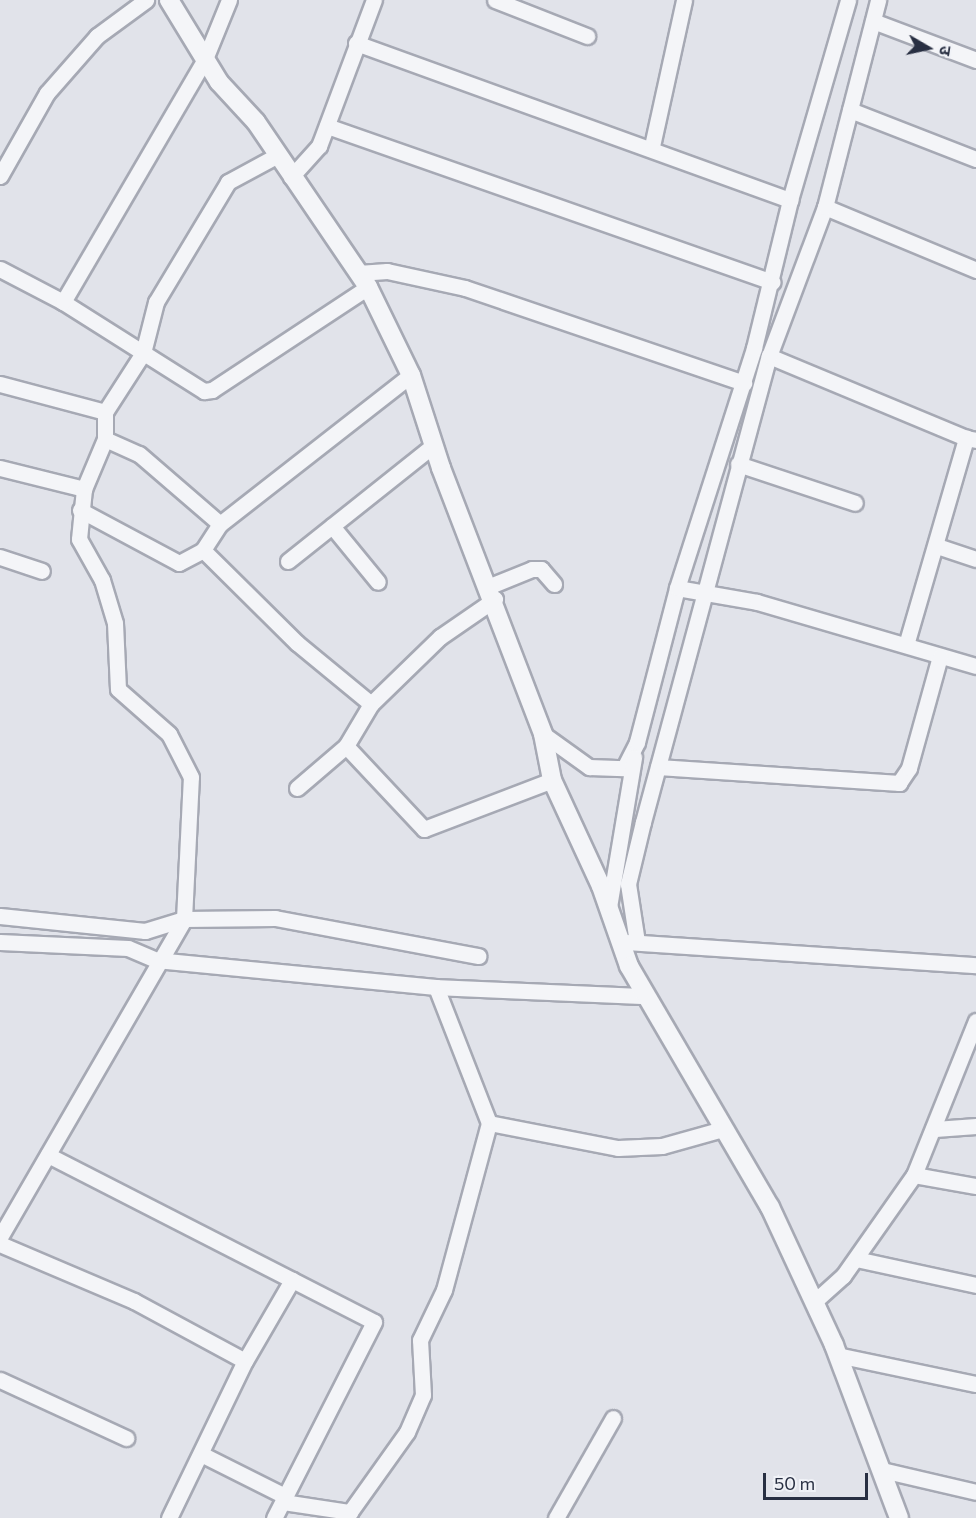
<!DOCTYPE html>
<meta charset="utf-8">
<style>
body{margin:0}
#map{position:relative;width:976px;height:1518px;overflow:hidden;background:#e1e3ea;font-family:Commissioner,"Noto Sans Devanagari",sans-serif}
div>[style]{position:absolute}
[style*='--x']{left:calc(var(--x)*1px);top:calc(var(--y)*1px);width:calc(var(--w)*1px);rotate:calc(var(--a)*1deg)}
.roads{filter:drop-shadow(2px 0 #a6a9b4) drop-shadow(-2px 0 #a6a9b4) drop-shadow(0 2px #a6a9b4) drop-shadow(0 -2px #a6a9b4)}
.minor>*{height:15px;margin:-7.5px;padding:0 7.5px;transform-origin:7.5px;border-radius:7.5px;background:#f4f5f8}
.tertiary>*{height:18px;margin:-9px;padding:0 9px;transform-origin:9px;border-radius:9px;background:#f4f5f8}
span{translate:-50% -50%;white-space:nowrap;text-align:center;line-height:1.15;-webkit-text-stroke:6px #f0f2f7;paint-order:stroke}
.north{position:absolute;left:898px;top:18px;width:60px;height:60px;-webkit-text-stroke:4px #f0f2f7;paint-order:stroke;rotate:99deg;font-size:16px;font-weight:700;line-height:24px;text-align:center;color:#282f42}
.north::after{content:'';display:block;margin:auto;width:21px;height:27px;background:#282f42;clip-path:polygon(50% 0,100% 100%,50% 72%,0 100%)}
.scale{position:absolute;left:763px;top:1473px;width:105px;height:27px;box-sizing:border-box;border:3px solid #282f42;border-top:0;padding-left:8px;font-size:18px;line-height:21px;white-space:nowrap;color:#282f42;-webkit-text-stroke:4px #f0f2f7;paint-order:stroke}
</style>
<div id="map">
<div class="roads">
<div class="minor">
<i style="--x:495;--y:0;--w:99;--a:21.4"></i>
<i style="--x:873;--y:21;--w:110;--a:20.7"></i>
<i style="--x:356;--y:43;--w:462;--a:19.9"></i>
<i style="--x:850;--y:110;--w:135;--a:21.3"></i>
<i style="--x:327;--y:126;--w:472;--a:19.3"></i>
<i style="--x:652;--y:146;--w:149;--a:-77.6"></i>
<i style="--x:0;--y:176;--w:95;--a:-60.5"></i>
<i style="--x:47;--y:93;--w:76;--a:-48.7"></i>
<i style="--x:97;--y:36;--w:61;--a:-36.3"></i>
<i style="--x:291;--y:177;--w:42;--a:-47.9"></i>
<i style="--x:319;--y:146;--w:156;--a:-69.4"></i>
<i style="--x:825;--y:207;--w:164;--a:22.6"></i>
<i style="--x:0;--y:269;--w:71;--a:27.6"></i>
<i style="--x:63;--y:302;--w:167;--a:32.3"></i>
<i style="--x:204;--y:391;--w:8;--a:-7"></i>
<i style="--x:212;--y:390;--w:187;--a:-33.4"></i>
<i style="--x:358;--y:273;--w:29;--a:-4"></i>
<i style="--x:387;--y:271;--w:80;--a:12.3"></i>
<i style="--x:465;--y:288;--w:295;--a:18.8"></i>
<i style="--x:63;--y:302;--w:281;--a:-59.7"></i>
<i style="--x:205;--y:59;--w:64;--a:-67.9"></i>
<i style="--x:769;--y:356;--w:213;--a:22.6"></i>
<i style="--x:0;--y:384;--w:109;--a:14.9"></i>
<i style="--x:105;--y:439;--w:37;--a:24"></i>
<i style="--x:139;--y:454;--w:107;--a:40.8"></i>
<i style="--x:738;--y:464;--w:123;--a:18.4"></i>
<i style="--x:0;--y:468;--w:87;--a:14"></i>
<i style="--x:80;--y:510;--w:112;--a:28.2"></i>
<i style="--x:179;--y:563;--w:27;--a:-28"></i>
<i style="--x:203;--y:550;--w:31;--a:-57"></i>
<i style="--x:220;--y:524;--w:242;--a:-38"></i>
<i style="--x:332;--y:526;--w:72;--a:50.6"></i>
<i style="--x:937;--y:546;--w:41;--a:18.4"></i>
<i style="--x:203;--y:550;--w:132;--a:44.7"></i>
<i style="--x:297;--y:643;--w:96;--a:39.5"></i>
<i style="--x:0;--y:557;--w:44;--a:18.4"></i>
<i style="--x:288;--y:561;--w:186;--a:-38.5"></i>
<i style="--x:490;--y:586;--w:45;--a:-22"></i>
<i style="--x:532;--y:569;--w:9;--a:0"></i>
<i style="--x:541;--y:569;--w:20;--a:49"></i>
<i style="--x:677;--y:588;--w:81;--a:9.9"></i>
<i style="--x:757;--y:602;--w:228;--a:16.3"></i>
<i style="--x:906;--y:645;--w:216;--a:-73.8"></i>
<i style="--x:966;--y:438;--w:10;--a:11"></i>
<i style="--x:543;--y:734;--w:57;--a:35.7"></i>
<i style="--x:589;--y:767;--w:35;--a:2"></i>
<i style="--x:624;--y:768;--w:29;--a:-63"></i>
<i style="--x:637;--y:742;--w:159;--a:-75.4"></i>
<i style="--x:677;--y:588;--w:252;--a:-72.2"></i>
<i style="--x:754;--y:348;--w:152;--a:-76.3"></i>
<i style="--x:790;--y:200;--w:208;--a:-73.8"></i>
<i style="--x:346;--y:746;--w:114;--a:46.8"></i>
<i style="--x:424;--y:829;--w:137;--a:-20.9"></i>
<i style="--x:658;--y:767;--w:242;--a:3.8"></i>
<i style="--x:899;--y:783;--w:18;--a:-56"></i>
<i style="--x:909;--y:768;--w:116;--a:-74.5"></i>
<i style="--x:297;--y:788;--w:65;--a:-40.6"></i>
<i style="--x:346;--y:746;--w:49;--a:-59.2"></i>
<i style="--x:371;--y:704;--w:96;--a:-44.2"></i>
<i style="--x:440;--y:637;--w:67;--a:-34.6"></i>
<i style="--x:609;--y:907;--w:152;--a:-80.5"></i>
<i style="--x:0;--y:916;--w:146;--a:5.9"></i>
<i style="--x:145;--y:931;--w:41;--a:-17.1"></i>
<i style="--x:184;--y:919;--w:91;--a:-0.6"></i>
<i style="--x:275;--y:918;--w:207;--a:10.6"></i>
<i style="--x:0;--y:942;--w:128;--a:2.7"></i>
<i style="--x:128;--y:948;--w:30;--a:23"></i>
<i style="--x:156;--y:960;--w:281;--a:5.5"></i>
<i style="--x:436;--y:987;--w:209;--a:2.5"></i>
<i style="--x:626;--y:942;--w:351;--a:3.8"></i>
<i style="--x:637;--y:942;--w:59;--a:-98.8"></i>
<i style="--x:628;--y:884;--w:64;--a:-76.4"></i>
<i style="--x:643;--y:822;--w:483;--a:-74.9"></i>
<i style="--x:769;--y:356;--w:159;--a:-69.4"></i>
<i style="--x:825;--y:207;--w:214;--a:-75.6"></i>
<i style="--x:489;--y:1123;--w:131;--a:11"></i>
<i style="--x:618;--y:1148;--w:44;--a:-2.6"></i>
<i style="--x:662;--y:1146;--w:63;--a:-15.6"></i>
<i style="--x:935;--y:1129;--w:41;--a:-4.2"></i>
<i style="--x:48;--y:1155;--w:366;--a:27.1"></i>
<i style="--x:374;--y:1322;--w:220;--a:117"></i>
<i style="--x:914;--y:1175;--w:63;--a:10.1"></i>
<i style="--x:0;--y:1237;--w:367;--a:-59.9"></i>
<i style="--x:184;--y:919;--w:142;--a:-87.2"></i>
<i style="--x:191;--y:777;--w:48;--a:-117.1"></i>
<i style="--x:169;--y:734;--w:68;--a:-138.6"></i>
<i style="--x:118;--y:689;--w:66;--a:-92.6"></i>
<i style="--x:115;--y:623;--w:45;--a:-106.8"></i>
<i style="--x:102;--y:580;--w:47;--a:-119.3"></i>
<i style="--x:79;--y:539;--w:50;--a:-84.3"></i>
<i style="--x:84;--y:489;--w:54;--a:-67.2"></i>
<i style="--x:105;--y:439;--w:27;--a:-90"></i>
<i style="--x:105;--y:412;--w:70;--a:-57.2"></i>
<i style="--x:143;--y:353;--w:53;--a:-75.7"></i>
<i style="--x:156;--y:302;--w:140;--a:-59"></i>
<i style="--x:228;--y:182;--w:57;--a:-28.4"></i>
<i style="--x:0;--y:1244;--w:146;--a:23"></i>
<i style="--x:134;--y:1301;--w:126;--a:28.4"></i>
<i style="--x:856;--y:1259;--w:123;--a:12.2"></i>
<i style="--x:815;--y:1301;--w:38;--a:-42"></i>
<i style="--x:843;--y:1276;--w:123;--a:-54.9"></i>
<i style="--x:914;--y:1175;--w:166;--a:-68.1"></i>
<i style="--x:837;--y:1355;--w:142;--a:11.8"></i>
<i style="--x:0;--y:1380;--w:139;--a:24.7"></i>
<i style="--x:203;--y:1455;--w:92;--a:26.6"></i>
<i style="--x:886;--y:1471;--w:92;--a:13.1"></i>
<i style="--x:283;--y:1502;--w:68;--a:8.5"></i>
<i style="--x:350;--y:1512;--w:98;--a:-54.5"></i>
<i style="--x:407;--y:1432;--w:40;--a:-66.6"></i>
<i style="--x:423;--y:1395;--w:55;--a:-93.1"></i>
<i style="--x:420;--y:1340;--w:55;--a:-64.4"></i>
<i style="--x:444;--y:1290;--w:173;--a:-74.9"></i>
<i style="--x:489;--y:1123;--w:146;--a:-111.3"></i>
<i style="--x:169;--y:1518;--w:174;--a:-64.2"></i>
<i style="--x:245;--y:1361;--w:94;--a:-59.9"></i>
<i style="--x:556;--y:1518;--w:115;--a:-60.3"></i>
</div>
<div class="tertiary">
<i style="--x:169;--y:0;--w:96;--a:58.6"></i>
<i style="--x:219;--y:82;--w:54;--a:47.2"></i>
<i style="--x:256;--y:122;--w:199;--a:55.8"></i>
<i style="--x:368;--y:287;--w:98;--a:64"></i>
<i style="--x:411;--y:375;--w:98;--a:72.1"></i>
<i style="--x:441;--y:468;--w:285;--a:69"></i>
<i style="--x:543;--y:734;--w:47;--a:78.9"></i>
<i style="--x:552;--y:780;--w:117;--a:65.2"></i>
<i style="--x:601;--y:886;--w:85;--a:70.7"></i>
<i style="--x:629;--y:966;--w:279;--a:59.7"></i>
<i style="--x:770;--y:1207;--w:152;--a:65.1"></i>
<i style="--x:834;--y:1345;--w:185;--a:69.4"></i>
</div>
</div>
<div class="north">उ</div>
<div class="scale">50 m</div>
</div>
